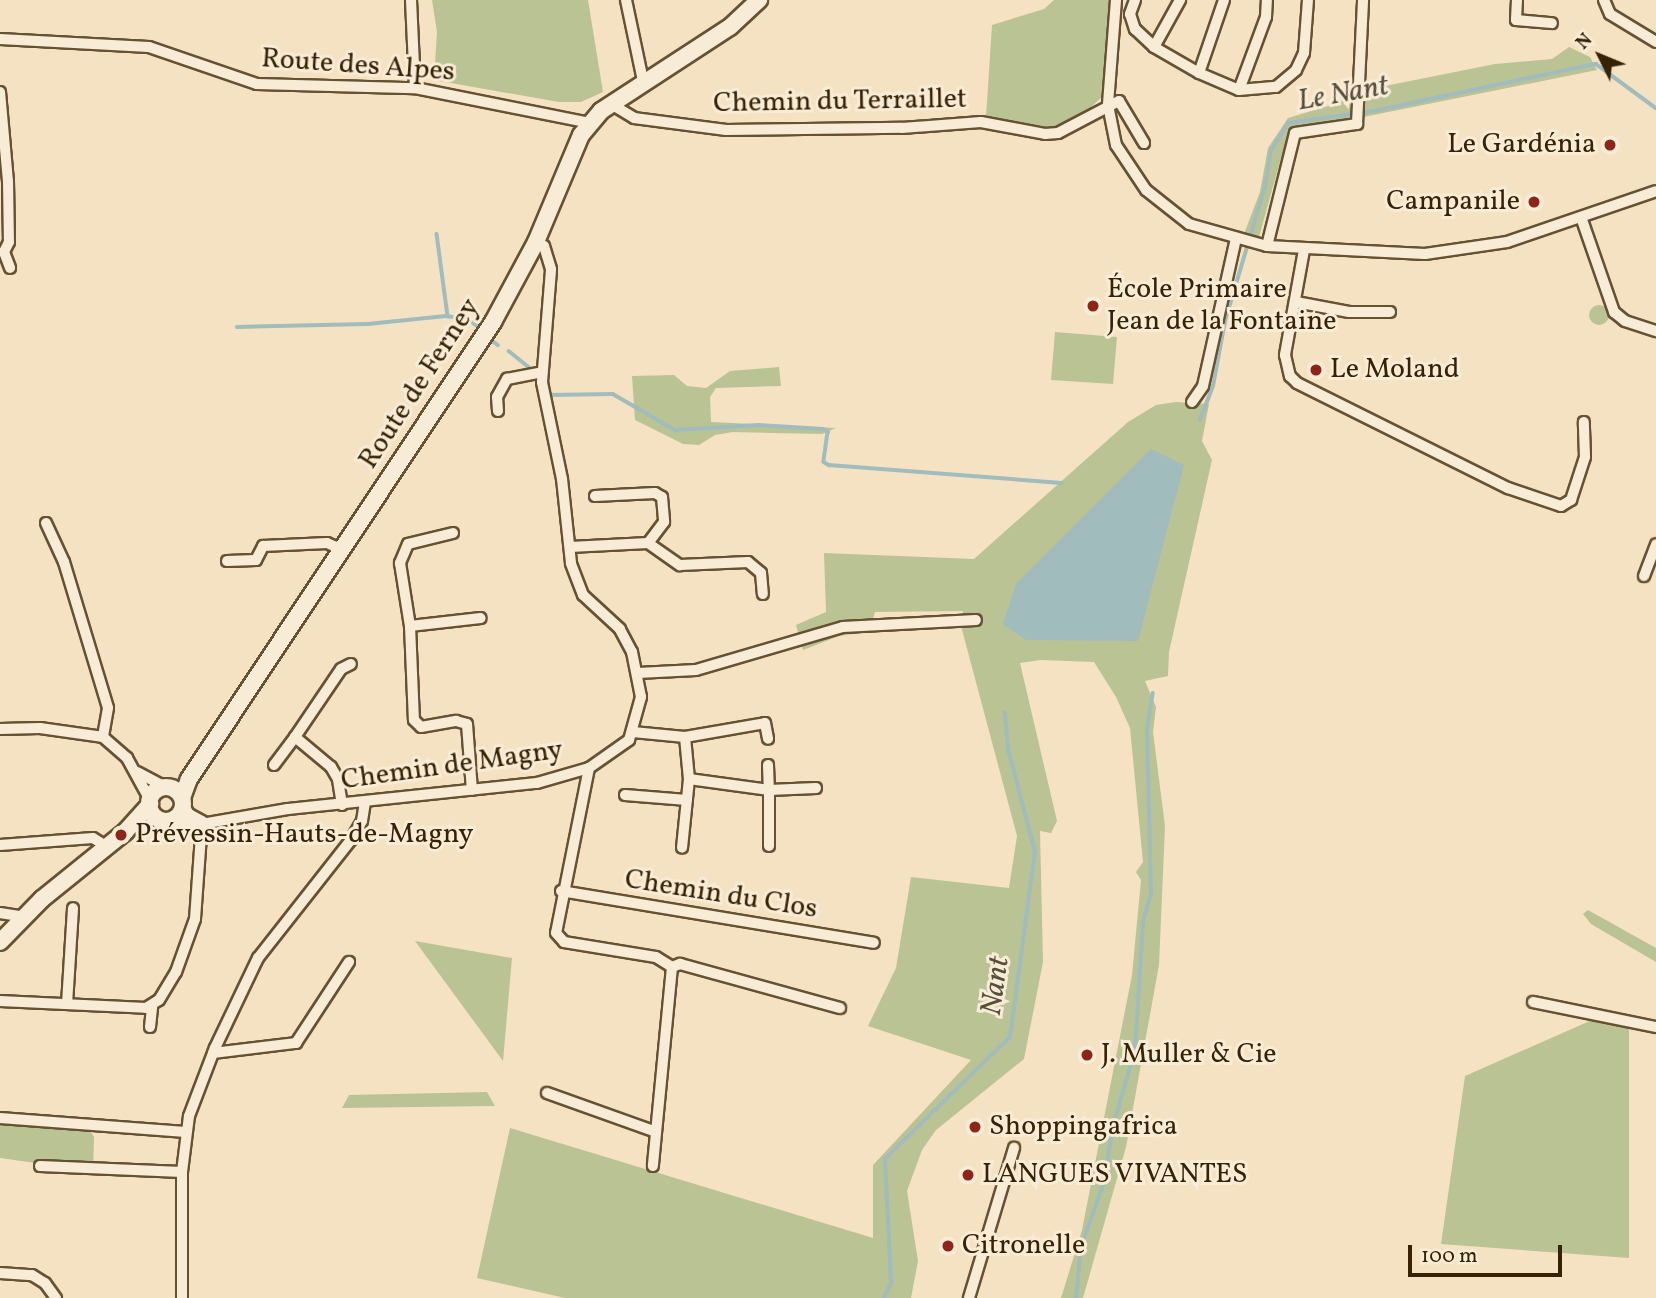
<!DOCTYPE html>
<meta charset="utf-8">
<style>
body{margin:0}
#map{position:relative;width:1656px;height:1298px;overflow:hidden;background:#f5e2c2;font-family:Vollkorn,serif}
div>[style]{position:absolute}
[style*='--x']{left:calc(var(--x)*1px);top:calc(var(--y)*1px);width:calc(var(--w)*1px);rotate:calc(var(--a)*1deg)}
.green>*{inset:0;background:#bac394}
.round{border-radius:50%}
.water>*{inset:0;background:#a0bcbd}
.stream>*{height:3.5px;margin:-1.75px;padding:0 1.75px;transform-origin:1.75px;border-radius:1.75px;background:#a0bcbd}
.roads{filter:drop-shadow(2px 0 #665233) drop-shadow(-2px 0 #665233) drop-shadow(0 2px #665233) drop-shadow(0 -2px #665233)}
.minor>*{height:10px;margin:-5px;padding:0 5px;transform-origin:5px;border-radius:5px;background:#f8ecd7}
.secondary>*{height:16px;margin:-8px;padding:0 8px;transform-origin:8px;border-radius:8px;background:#f8ecd7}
.secondary>.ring{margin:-8px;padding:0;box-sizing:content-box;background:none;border:16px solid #f8ecd7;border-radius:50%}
.dots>*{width:19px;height:19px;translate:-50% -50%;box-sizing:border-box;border:4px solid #f8ecd7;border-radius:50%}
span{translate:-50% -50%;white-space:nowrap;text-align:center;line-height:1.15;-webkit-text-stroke:6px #f8ecd7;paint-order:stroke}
.street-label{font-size:28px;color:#372203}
.poi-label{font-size:28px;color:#372203}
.right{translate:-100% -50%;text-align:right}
.left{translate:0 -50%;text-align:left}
.water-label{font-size:30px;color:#56503b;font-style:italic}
.north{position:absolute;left:1565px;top:21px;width:70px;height:70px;-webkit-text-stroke:5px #f8ecd7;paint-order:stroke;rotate:313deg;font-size:19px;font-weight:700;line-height:28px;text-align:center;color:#372203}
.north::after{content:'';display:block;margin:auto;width:24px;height:32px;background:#372203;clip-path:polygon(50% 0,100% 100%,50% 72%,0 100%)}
.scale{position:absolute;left:1408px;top:1245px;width:154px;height:32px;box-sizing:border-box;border:4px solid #372203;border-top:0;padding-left:9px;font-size:21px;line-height:24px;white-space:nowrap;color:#372203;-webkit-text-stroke:5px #f8ecd7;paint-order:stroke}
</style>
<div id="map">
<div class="green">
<i style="clip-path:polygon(432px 0,588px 0,603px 92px,581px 102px,559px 102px,434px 80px,437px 32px)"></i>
<i style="clip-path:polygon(1054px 0,1113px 0,1104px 95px,1080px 117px,1055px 128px,986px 117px,992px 25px,1044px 9px)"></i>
<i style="clip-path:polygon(1569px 47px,1590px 57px,1597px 70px,1294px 131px,1281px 158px,1259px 237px,1244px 234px,1260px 192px,1268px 148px,1288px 118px,1338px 103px,1350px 93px,1495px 64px,1552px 59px)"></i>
<i class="round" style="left:1589px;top:305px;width:20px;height:20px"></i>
<i style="clip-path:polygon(1055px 332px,1117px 337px,1113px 384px,1051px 380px)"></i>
<i style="clip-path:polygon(779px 367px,781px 386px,716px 388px,710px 397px,711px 422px,836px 428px,822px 434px,733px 432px,715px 435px,699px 445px,683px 444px,635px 420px,632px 376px,674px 375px,687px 386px,706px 388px,730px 371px)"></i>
<i style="clip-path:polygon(1176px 402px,1209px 404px,1202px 441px,1212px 460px,1169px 652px,1168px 676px,1145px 681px,1156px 707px,1153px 732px,1165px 826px,1159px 965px,1126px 1147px,1083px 1298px,1061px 1298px,1082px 1230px,1132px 975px,1141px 880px,1136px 872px,1143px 862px,1130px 728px,1116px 697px,1094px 662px,1041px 660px,1020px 663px,1057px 821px,1051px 833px,1040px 831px,1043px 962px,1024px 1059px,936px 1130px,922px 1150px,907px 1191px,918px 1261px,911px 1298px,565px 1298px,477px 1278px,510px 1128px,873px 1238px,873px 1165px,971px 1060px,868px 1026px,896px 968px,911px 877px,1009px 888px,1017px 836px,961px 626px,963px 611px,875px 612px,869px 632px,839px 636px,803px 650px,796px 625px,826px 612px,824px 553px,974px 559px,1128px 422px,1156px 405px)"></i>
<i style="clip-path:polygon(1588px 910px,1656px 948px,1656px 962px,1591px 924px,1583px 914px)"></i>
<i style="clip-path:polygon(415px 941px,512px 958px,503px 1061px)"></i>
<i style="clip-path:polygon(1592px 1020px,1629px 1027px,1629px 1258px,1441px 1244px,1465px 1076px)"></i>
<i style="clip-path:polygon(487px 1092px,495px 1106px,342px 1108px,349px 1095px)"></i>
<i style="clip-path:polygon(0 1112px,84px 1121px,94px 1137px,93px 1171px,0 1158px)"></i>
</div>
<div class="water">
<i style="clip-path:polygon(1151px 449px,1184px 465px,1138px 641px,1026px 640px,1003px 624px,1016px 584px)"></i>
</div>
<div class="stream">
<i style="--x:437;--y:234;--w:83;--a:82.4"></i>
<i style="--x:237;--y:327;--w:131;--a:-1.3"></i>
<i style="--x:368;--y:324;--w:78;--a:-5.9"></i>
<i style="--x:446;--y:316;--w:22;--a:8"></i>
<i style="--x:468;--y:319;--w:10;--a:37"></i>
<i style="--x:494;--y:342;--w:5;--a:37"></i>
<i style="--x:509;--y:351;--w:27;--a:39"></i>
<i style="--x:549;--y:395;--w:64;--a:-0.9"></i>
<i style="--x:613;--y:394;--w:72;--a:30.1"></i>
<i style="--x:675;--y:430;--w:84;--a:-3.4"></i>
<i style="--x:759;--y:425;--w:64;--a:3.6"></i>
<i style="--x:823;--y:429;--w:6;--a:31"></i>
<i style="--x:828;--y:432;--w:30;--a:98"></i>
<i style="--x:824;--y:462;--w:6;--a:31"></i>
<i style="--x:829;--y:465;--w:233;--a:4.4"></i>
<i style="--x:1200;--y:420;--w:36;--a:-69"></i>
<i style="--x:1213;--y:386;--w:66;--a:-79.5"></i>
<i style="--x:1225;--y:321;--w:140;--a:-73.4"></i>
<i style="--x:1265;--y:187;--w:36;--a:-81"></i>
<i style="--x:1271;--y:151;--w:33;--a:-59"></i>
<i style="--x:1288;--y:123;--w:87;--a:-7.9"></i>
<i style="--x:1374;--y:111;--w:227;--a:-12"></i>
<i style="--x:1596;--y:64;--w:74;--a:36.3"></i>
<i style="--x:884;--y:1298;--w:17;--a:-65"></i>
<i style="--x:891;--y:1283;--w:124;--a:-92.8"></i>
<i style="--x:885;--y:1159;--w:175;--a:-44.3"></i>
<i style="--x:1010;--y:1037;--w:187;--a:-82.3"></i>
<i style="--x:1035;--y:852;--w:106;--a:-104.7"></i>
<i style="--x:1008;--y:749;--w:36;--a:-95"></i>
<i style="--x:1076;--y:1298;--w:51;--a:-84.4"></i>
<i style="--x:1081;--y:1247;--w:71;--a:-70.3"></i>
<i style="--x:1105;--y:1180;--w:50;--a:-82"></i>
<i style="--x:1112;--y:1130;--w:84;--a:-74.1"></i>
<i style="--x:1135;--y:1049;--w:127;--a:-86.4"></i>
<i style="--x:1143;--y:922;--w:29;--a:-74"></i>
<i style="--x:1151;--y:894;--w:165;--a:-91.4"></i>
<i style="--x:1147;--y:729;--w:36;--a:-81"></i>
</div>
<div class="roads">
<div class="minor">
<i style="--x:411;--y:0;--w:88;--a:87.4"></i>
<i style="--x:626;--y:0;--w:83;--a:78.1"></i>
<i style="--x:1116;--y:0;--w:105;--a:94.4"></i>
<i style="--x:1108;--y:105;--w:41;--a:78.7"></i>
<i style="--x:1116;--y:145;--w:54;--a:56.3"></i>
<i style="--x:1146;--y:190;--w:55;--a:38.3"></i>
<i style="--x:1189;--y:224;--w:81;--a:15.8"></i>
<i style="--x:1267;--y:246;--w:158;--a:2.9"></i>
<i style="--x:1425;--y:254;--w:83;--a:-8.3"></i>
<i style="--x:1507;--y:242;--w:157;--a:-18.9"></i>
<i style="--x:1135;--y:0;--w:15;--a:110"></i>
<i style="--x:1130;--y:14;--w:16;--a:72"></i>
<i style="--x:1135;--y:29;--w:26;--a:43"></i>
<i style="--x:1154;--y:47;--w:54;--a:-61"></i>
<i style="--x:1517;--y:0;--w:20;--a:93"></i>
<i style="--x:1516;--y:20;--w:36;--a:5"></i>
<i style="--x:1604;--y:0;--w:15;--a:67"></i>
<i style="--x:1610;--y:14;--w:54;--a:31.3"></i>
<i style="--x:0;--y:39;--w:149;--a:3.1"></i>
<i style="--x:149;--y:47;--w:114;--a:18.9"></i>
<i style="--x:257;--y:84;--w:158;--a:1.5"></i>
<i style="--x:415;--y:88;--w:178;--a:11.3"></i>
<i style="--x:1154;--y:47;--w:52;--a:30"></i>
<i style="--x:1199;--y:73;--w:77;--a:-71.1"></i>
<i style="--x:1199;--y:73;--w:43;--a:23"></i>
<i style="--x:1239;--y:90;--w:78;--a:-69.7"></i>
<i style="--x:1266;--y:17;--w:17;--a:-87"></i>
<i style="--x:1239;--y:90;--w:37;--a:-5"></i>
<i style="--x:1276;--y:87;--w:26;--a:-40"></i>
<i style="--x:1296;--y:70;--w:19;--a:-65"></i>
<i style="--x:1304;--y:53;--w:53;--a:-85.7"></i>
<i style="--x:0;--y:92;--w:89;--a:84.9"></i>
<i style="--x:8;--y:181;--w:61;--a:89.1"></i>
<i style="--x:9;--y:242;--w:11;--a:117"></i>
<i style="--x:4;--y:252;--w:17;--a:69"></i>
<i style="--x:611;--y:104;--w:27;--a:31"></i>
<i style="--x:634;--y:118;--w:93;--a:7.4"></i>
<i style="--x:726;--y:130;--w:176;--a:-0.7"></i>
<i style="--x:902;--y:128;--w:79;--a:-4.3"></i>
<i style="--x:981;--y:122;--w:65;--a:10.6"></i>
<i style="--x:1045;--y:134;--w:13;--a:-4"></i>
<i style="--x:1058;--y:133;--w:69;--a:-27.7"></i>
<i style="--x:1119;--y:101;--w:49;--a:59.2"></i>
<i style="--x:1581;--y:217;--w:101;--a:70.8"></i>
<i style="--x:1614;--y:312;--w:14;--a:39"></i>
<i style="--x:1625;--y:321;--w:33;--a:18"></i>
<i style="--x:1267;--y:246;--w:116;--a:-76.1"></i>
<i style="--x:1295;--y:133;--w:63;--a:-8.3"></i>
<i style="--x:1357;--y:124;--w:124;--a:-87.2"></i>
<i style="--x:1304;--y:250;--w:107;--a:100.3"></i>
<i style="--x:1285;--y:355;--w:22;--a:77"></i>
<i style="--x:1290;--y:376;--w:10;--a:45"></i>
<i style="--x:1297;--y:383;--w:236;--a:26.5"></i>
<i style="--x:1508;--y:488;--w:56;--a:18.8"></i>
<i style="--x:1561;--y:506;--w:12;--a:-31"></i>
<i style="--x:1571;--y:500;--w:45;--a:-72"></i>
<i style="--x:1585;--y:457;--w:35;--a:-92"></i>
<i style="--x:1296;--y:302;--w:54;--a:10.7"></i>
<i style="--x:1349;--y:312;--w:41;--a:0"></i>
<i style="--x:1192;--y:402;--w:19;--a:-55"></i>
<i style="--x:1203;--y:386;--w:152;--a:-77.4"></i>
<i style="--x:498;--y:411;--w:14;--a:-94"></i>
<i style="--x:497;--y:397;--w:21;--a:-61"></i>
<i style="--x:507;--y:379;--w:36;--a:-11"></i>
<i style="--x:595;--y:496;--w:60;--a:-2.9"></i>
<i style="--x:655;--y:493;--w:8;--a:30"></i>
<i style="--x:662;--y:497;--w:25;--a:85"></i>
<i style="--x:664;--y:522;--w:26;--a:127"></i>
<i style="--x:46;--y:523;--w:43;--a:65.2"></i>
<i style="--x:64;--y:562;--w:152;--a:73.2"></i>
<i style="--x:108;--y:708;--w:29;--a:100"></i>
<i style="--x:453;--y:533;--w:46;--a:166.3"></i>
<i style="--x:408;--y:544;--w:21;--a:113"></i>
<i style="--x:400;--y:563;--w:64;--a:81"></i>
<i style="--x:410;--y:626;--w:94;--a:87.6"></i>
<i style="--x:414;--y:720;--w:10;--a:45"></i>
<i style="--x:421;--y:727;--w:36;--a:-10"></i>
<i style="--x:456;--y:721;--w:11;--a:15"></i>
<i style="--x:467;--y:724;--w:66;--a:85.7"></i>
<i style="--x:570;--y:547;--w:78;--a:-2.9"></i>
<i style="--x:648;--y:543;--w:39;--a:35"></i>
<i style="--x:680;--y:565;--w:68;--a:-2.5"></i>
<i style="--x:748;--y:562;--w:17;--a:40"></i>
<i style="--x:761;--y:573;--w:21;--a:85"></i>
<i style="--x:227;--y:561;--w:29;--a:-2"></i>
<i style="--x:256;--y:560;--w:16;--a:-63"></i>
<i style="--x:263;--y:546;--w:64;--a:-2.7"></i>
<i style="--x:327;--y:543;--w:17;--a:24"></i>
<i style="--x:1644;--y:576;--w:34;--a:-69"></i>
<i style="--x:410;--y:626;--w:71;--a:-6.4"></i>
<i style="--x:638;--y:673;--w:58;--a:-3"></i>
<i style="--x:696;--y:670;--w:153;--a:-16.3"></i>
<i style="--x:843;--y:627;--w:133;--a:-3"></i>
<i style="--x:0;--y:729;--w:40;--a:-1.4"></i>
<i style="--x:40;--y:728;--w:64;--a:8.1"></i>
<i style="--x:103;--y:737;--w:32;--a:41"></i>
<i style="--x:127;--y:758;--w:48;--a:61.3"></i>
<i style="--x:633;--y:732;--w:52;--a:5.5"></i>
<i style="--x:685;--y:737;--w:42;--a:84.6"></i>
<i style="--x:689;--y:779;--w:69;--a:95.8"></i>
<i style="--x:685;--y:737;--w:81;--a:-9.9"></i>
<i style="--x:765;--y:723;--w:16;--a:79"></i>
<i style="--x:274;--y:765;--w:35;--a:-53"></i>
<i style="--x:768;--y:765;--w:25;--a:88"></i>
<i style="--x:769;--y:790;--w:47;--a:-2.4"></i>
<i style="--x:589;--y:768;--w:168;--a:101.3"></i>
<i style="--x:556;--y:933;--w:12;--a:48"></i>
<i style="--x:564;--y:942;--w:93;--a:9.3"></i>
<i style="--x:656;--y:957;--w:19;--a:32"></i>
<i style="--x:672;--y:967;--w:200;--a:95.5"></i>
<i style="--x:137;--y:772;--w:32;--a:28"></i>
<i style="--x:689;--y:779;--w:81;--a:7.8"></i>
<i style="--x:769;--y:790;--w:56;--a:90"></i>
<i style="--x:625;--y:795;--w:62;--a:4.6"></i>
<i style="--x:183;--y:804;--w:12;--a:59"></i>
<i style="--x:189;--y:814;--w:15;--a:28"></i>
<i style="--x:342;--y:805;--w:26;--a:-99"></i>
<i style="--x:338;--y:779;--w:14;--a:-120"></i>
<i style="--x:331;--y:767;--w:47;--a:-140.2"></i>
<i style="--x:295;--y:737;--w:82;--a:-55.9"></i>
<i style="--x:341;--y:669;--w:11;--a:-27"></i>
<i style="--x:172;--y:819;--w:25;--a:14"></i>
<i style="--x:196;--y:825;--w:93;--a:-9.9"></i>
<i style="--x:288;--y:809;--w:250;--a:-6"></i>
<i style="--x:537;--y:783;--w:54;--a:-16.1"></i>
<i style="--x:589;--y:768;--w:49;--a:-35"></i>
<i style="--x:629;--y:740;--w:45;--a:-74.4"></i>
<i style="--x:641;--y:697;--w:46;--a:-101.3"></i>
<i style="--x:632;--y:652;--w:26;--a:-118"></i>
<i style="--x:620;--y:629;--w:50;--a:-137.4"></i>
<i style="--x:583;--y:595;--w:34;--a:-111"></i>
<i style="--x:571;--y:563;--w:84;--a:-96.1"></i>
<i style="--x:562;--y:479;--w:99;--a:-101.7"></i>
<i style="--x:542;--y:382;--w:113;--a:-85.4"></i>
<i style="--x:551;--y:269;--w:24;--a:-107"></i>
<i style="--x:544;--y:246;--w:9;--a:-153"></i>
<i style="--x:0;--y:845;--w:93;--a:-4.3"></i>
<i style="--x:93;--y:838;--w:15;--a:32"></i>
<i style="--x:561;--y:891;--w:317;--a:9.4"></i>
<i style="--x:0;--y:913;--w:24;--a:9"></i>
<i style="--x:672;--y:967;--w:9;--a:-21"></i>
<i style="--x:680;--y:964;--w:166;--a:15.4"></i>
<i style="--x:0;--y:1001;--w:146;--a:2.7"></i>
<i style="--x:146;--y:1008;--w:15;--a:-32"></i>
<i style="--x:159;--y:1000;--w:33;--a:-59"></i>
<i style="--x:176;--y:972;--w:56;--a:-70.3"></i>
<i style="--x:195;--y:919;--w:98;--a:-85.9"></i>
<i style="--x:1533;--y:1002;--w:126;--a:11.5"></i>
<i style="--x:67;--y:1004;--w:96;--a:-86.4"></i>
<i style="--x:150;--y:1027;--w:20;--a:-84"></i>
<i style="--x:213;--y:1053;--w:84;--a:-6.9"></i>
<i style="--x:296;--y:1043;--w:97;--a:-56.8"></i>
<i style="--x:547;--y:1093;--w:114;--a:19.6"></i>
<i style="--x:0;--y:1118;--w:186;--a:4.3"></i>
<i style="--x:40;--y:1166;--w:142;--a:2.4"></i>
<i style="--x:0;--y:1273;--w:32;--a:4"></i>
<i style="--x:32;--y:1275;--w:15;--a:32"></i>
<i style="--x:45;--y:1283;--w:19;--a:54"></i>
<i style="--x:182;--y:1298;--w:126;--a:-90"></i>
<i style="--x:182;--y:1172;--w:56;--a:-82.9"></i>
<i style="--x:189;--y:1116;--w:73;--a:-69.1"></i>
<i style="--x:215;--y:1048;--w:100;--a:-64.5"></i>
<i style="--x:258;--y:958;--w:150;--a:-51.8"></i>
<i style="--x:351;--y:840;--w:22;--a:-60"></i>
<i style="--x:362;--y:821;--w:19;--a:-81"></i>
<i style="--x:969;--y:1298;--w:157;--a:-73.3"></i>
</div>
<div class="secondary">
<i class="ring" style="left:149px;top:787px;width:18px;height:18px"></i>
<i style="--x:182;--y:798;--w:20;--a:-70"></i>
<i style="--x:189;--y:779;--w:549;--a:-56.37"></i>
<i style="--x:493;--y:322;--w:91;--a:-61.7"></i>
<i style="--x:536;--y:242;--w:116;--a:-67.2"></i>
<i style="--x:581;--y:135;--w:31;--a:-50"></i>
<i style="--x:601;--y:111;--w:154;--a:-33.1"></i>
<i style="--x:730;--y:27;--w:40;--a:-43"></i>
<i style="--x:0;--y:942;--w:60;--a:-45.7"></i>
<i style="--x:42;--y:899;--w:107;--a:-38.9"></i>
<i style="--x:125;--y:832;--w:38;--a:-48"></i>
</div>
</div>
<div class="dots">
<i style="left:1610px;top:145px;background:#8f2418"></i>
<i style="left:1534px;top:202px;background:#8f2418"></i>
<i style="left:1093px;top:306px;background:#8f2418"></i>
<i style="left:1316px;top:370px;background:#8f2418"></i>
<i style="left:121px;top:835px;background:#8f2418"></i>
<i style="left:1087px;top:1055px;background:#8f2418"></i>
<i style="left:975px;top:1127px;background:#8f2418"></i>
<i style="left:968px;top:1175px;background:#8f2418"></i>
<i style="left:948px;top:1246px;background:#8f2418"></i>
</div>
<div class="street-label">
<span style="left:358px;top:66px;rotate:4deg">Route des Alpes</span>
<span style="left:840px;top:102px;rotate:-1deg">Chemin du Terraillet</span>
<span style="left:420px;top:384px;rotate:-57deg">Route de Ferney</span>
<span style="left:452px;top:766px;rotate:-8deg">Chemin de Magny</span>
<span style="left:721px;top:895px;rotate:9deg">Chemin du Clos</span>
</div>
<div class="poi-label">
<span class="right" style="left:1596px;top:145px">Le Gardénia</span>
<span class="right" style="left:1520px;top:202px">Campanile</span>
<span class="left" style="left:1107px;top:306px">École Primaire<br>Jean de la Fontaine</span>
<span class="left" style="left:1330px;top:370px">Le Moland</span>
<span class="left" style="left:135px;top:835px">Prévessin-Hauts-de-Magny</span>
<span class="left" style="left:1101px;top:1055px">J. Muller &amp; Cie</span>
<span class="left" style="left:989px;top:1127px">Shoppingafrica</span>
<span class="left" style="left:982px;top:1175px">LANGUES VIVANTES</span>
<span class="left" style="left:962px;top:1246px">Citronelle</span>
</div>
<div class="water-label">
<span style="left:1343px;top:94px;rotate:-10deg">Le Nant</span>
<span style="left:996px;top:986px;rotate:-82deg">Nant</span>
</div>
<div class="north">N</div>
<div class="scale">100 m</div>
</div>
